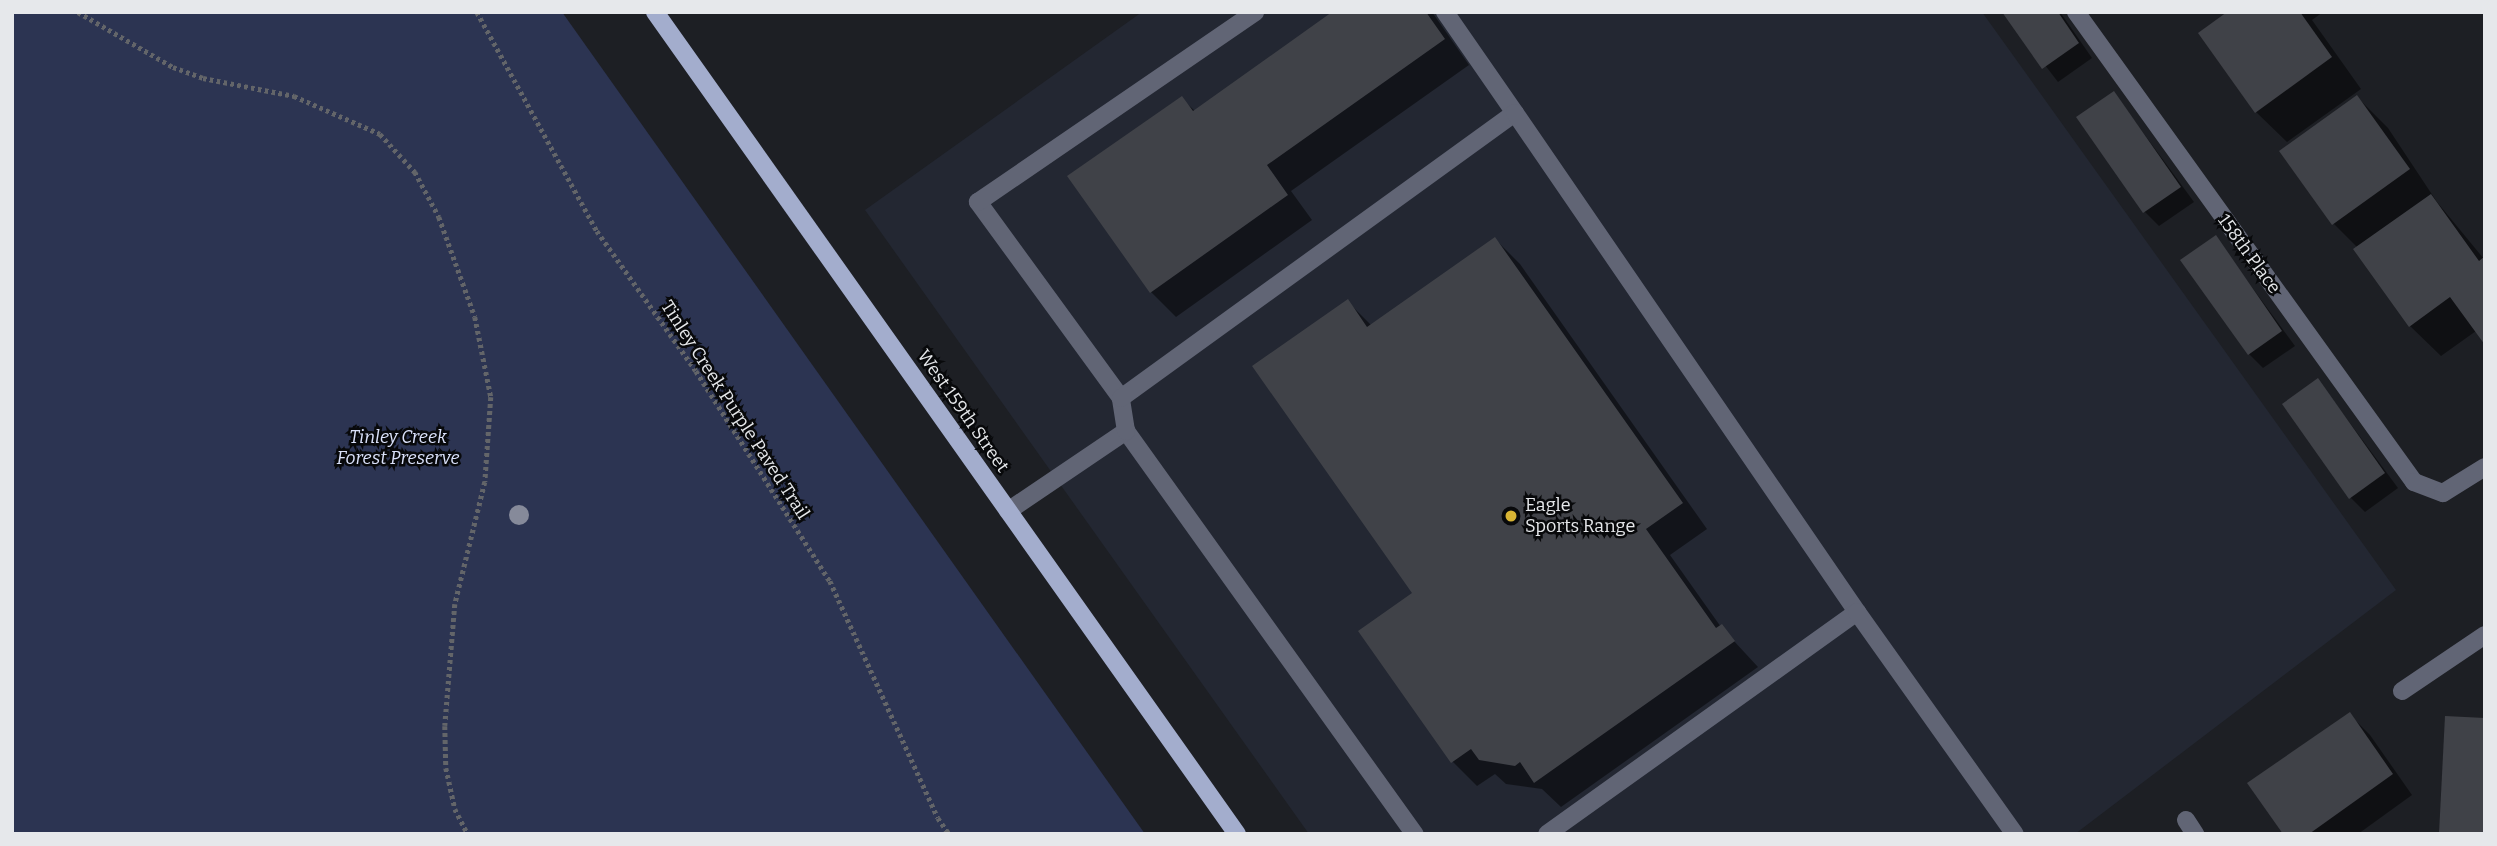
<!DOCTYPE html>
<style>
body{margin:0}
#map{position:relative;width:2497px;height:846px;overflow:hidden;background:#1d1f24;font-family:Bitter,serif}
div>[style]{position:absolute}
[style*='--x']{left:calc(var(--x)*1px);top:calc(var(--y)*1px);width:calc(var(--w)*1px);rotate:calc(var(--a)*1deg)}
.built>*{inset:0;background:#232732}
.green>*{inset:0;background:#2c3452}
.shadow>*{inset:0;background:#0007}
.building>*{inset:0;background:#404248}
.path>*{height:4.5px;margin-top:-2.25px;transform-origin:0;background:repeating-linear-gradient(90deg,#636569 0 3.5px,transparent 0 7px)}
.minor>*{height:18px;margin:-9px;padding:0 9px;transform-origin:9px;border-radius:9px;background:#616575}
.major>*{height:18px;margin:-9px;padding:0 9px;transform-origin:9px;border-radius:9px;background:#a3adcd}
.trees>*{width:20px;height:20px;margin:-10px;border-radius:50%;background:#868a9a}
.dots>*{width:19px;height:19px;translate:-50% -50%;box-sizing:border-box;border:4px solid #08090b;border-radius:50%}
span{translate:-50% -50%;white-space:nowrap;text-align:center;line-height:1.15;-webkit-text-stroke:5px #08090b;paint-order:stroke}
.street-label{font-size:18px;color:#e6e8eb}
.park-label{font-size:18px;color:#dbe2fb;font-style:italic}
.poi-label{font-size:18px;color:#e6e8eb}
.left{translate:0 -50%;text-align:left}
.frame{position:absolute;inset:0;border:14px solid #e6e8eb;pointer-events:none}
</style>
<div id="map">
<div class="built">
<i style="clip-path:polygon(1142px 12px,1982px 12px,2396px 590px,2075px 834px,1309px 834px,865px 210px)"></i>
</div>
<div class="green">
<i style="clip-path:polygon(12px 12px,562px 12px,1145px 834px,12px 834px)"></i>
</div>
<div class="shadow">
<i style="clip-path:polygon(1335px 12px,1432px 12px,1469px 65px,1291px 191px,1312px 220px,1176px 317px,1151px 292px,1181px 98px,1195px 111px)"></i>
<i style="clip-path:polygon(2004px 12px,2060px 12px,2092px 58px,2058px 82px)"></i>
<i style="clip-path:polygon(2230px 12px,2323px 12px,2312px 20px,2361px 89px,2287px 142px,2256px 112px)"></i>
<i style="clip-path:polygon(2114px 93px,2194px 202px,2159px 226px,2145px 212px)"></i>
<i style="clip-path:polygon(2357px 97px,2388px 128px,2437px 202px,2484px 259px,2476px 331px,2441px 356px,2410px 326px,2358px 248px,2333px 223px)"></i>
<i style="clip-path:polygon(2216px 238px,2295px 346px,2263px 368px,2249px 354px)"></i>
<i style="clip-path:polygon(1495px 239px,1520px 264px,1707px 529px,1670px 555px,1721px 627px,1758px 667px,1561px 807px,1542px 789px,1506px 784px,1495px 774px,1477px 786px,1452px 761px,1347px 301px,1372px 326px)"></i>
<i style="clip-path:polygon(2318px 380px,2398px 488px,2365px 512px,2351px 498px)"></i>
<i style="clip-path:polygon(2349px 714px,2370px 735px,2412px 795px,2358px 834px,2285px 834px)"></i>
</div>
<div class="building">
<i style="clip-path:polygon(1332px 12px,1426px 12px,1445px 39px,1267px 165px,1288px 195px,1150px 293px,1067px 176px,1182px 96px,1193px 111px)"></i>
<i style="clip-path:polygon(2002px 12px,2058px 12px,2079px 43px,2042px 69px)"></i>
<i style="clip-path:polygon(2227px 12px,2300px 12px,2332px 57px,2255px 113px,2198px 33px)"></i>
<i style="clip-path:polygon(2114px 91px,2181px 187px,2143px 213px,2076px 117px)"></i>
<i style="clip-path:polygon(2357px 95px,2410px 169px,2332px 225px,2279px 151px)"></i>
<i style="clip-path:polygon(2431px 194px,2479px 261px,2485px 256px,2485px 345px,2450px 297px,2409px 327px,2353px 249px)"></i>
<i style="clip-path:polygon(2216px 235px,2282px 331px,2248px 355px,2180px 260px)"></i>
<i style="clip-path:polygon(1495px 237px,1683px 503px,1646px 529px,1716px 628px,1722px 624px,1735px 641px,1534px 783px,1520px 762px,1515px 766px,1479px 760px,1471px 749px,1451px 763px,1358px 631px,1412px 593px,1252px 366px,1348px 299px,1367px 327px)"></i>
<i style="clip-path:polygon(2318px 378px,2385px 473px,2349px 499px,2282px 404px)"></i>
<i style="clip-path:polygon(2350px 712px,2393px 774px,2309px 834px,2283px 834px,2247px 783px)"></i>
<i style="clip-path:polygon(2445px 716px,2485px 718px,2485px 834px,2439px 834px)"></i>
</div>
<div class="path">
<i style="--x:78;--y:12;--w:110;--a:30.1"></i>
<i style="--x:173;--y:67;--w:32;--a:20"></i>
<i style="--x:203;--y:78;--w:93;--a:11.2"></i>
<i style="--x:294;--y:96;--w:94;--a:23.8"></i>
<i style="--x:380;--y:134;--w:52;--a:47.4"></i>
<i style="--x:415;--y:172;--w:51;--a:61.9"></i>
<i style="--x:439;--y:217;--w:106;--a:70.2"></i>
<i style="--x:475;--y:317;--w:82;--a:78.7"></i>
<i style="--x:491;--y:397;--w:85;--a:94"></i>
<i style="--x:485;--y:482;--w:126;--a:103.8"></i>
<i style="--x:455;--y:604;--w:122;--a:94.7"></i>
<i style="--x:445;--y:726;--w:42;--a:88.6"></i>
<i style="--x:446;--y:768;--w:42;--a:77.6"></i>
<i style="--x:455;--y:809;--w:28;--a:63"></i>
<i style="--x:477;--y:12;--w:250;--a:61.3"></i>
<i style="--x:597;--y:231;--w:171;--a:54.7"></i>
<i style="--x:696;--y:371;--w:249;--a:57.5"></i>
<i style="--x:830;--y:581;--w:260;--a:65.5"></i>
<i style="--x:938;--y:818;--w:19;--a:55"></i>
</div>
<div class="minor">
<i style="--x:1445;--y:12;--w:123;--a:55.3"></i>
<i style="--x:2076;--y:12;--w:579;--a:54.28"></i>
<i style="--x:2414;--y:482;--w:31;--a:21"></i>
<i style="--x:2443;--y:493;--w:49;--a:-31.8"></i>
<i style="--x:1121;--y:398;--w:243;--a:-126.1"></i>
<i style="--x:978;--y:202;--w:336;--a:-34.4"></i>
<i style="--x:1126;--y:431;--w:496;--a:54.4"></i>
<i style="--x:1008;--y:511;--w:143;--a:-34.1"></i>
<i style="--x:1126;--y:431;--w:33;--a:-99"></i>
<i style="--x:1121;--y:398;--w:486;--a:-35.9"></i>
<i style="--x:1515;--y:113;--w:605;--a:55.57"></i>
<i style="--x:1857;--y:612;--w:381;--a:144.4"></i>
<i style="--x:1857;--y:612;--w:272;--a:54.6"></i>
<i style="--x:2402;--y:691;--w:100;--a:-34"></i>
<i style="--x:2186;--y:820;--w:17;--a:57"></i>
</div>
<div class="major">
<i style="--x:655;--y:12;--w:1007;--a:54.7"></i>
</div>
<div class="trees">
<i style="left:519px;top:515px"></i>
</div>
<div class="dots">
<i style="left:1511px;top:516px;background:#d8b434"></i>
</div>
<div class="street-label">
<span style="left:2249px;top:254px;rotate:54deg">158th Place</span>
<span style="left:735px;top:410px;rotate:57deg">Tinley Creek Purple Paved Trail</span>
<span style="left:963px;top:411px;rotate:55deg">West 159th Street</span>
</div>
<div class="park-label">
<span style="left:398px;top:448px">Tinley Creek<br>Forest Preserve</span>
</div>
<div class="poi-label">
<span class="left" style="left:1525px;top:516px">Eagle<br>Sports Range</span>
</div>
<div class="frame"></div>
</div>
